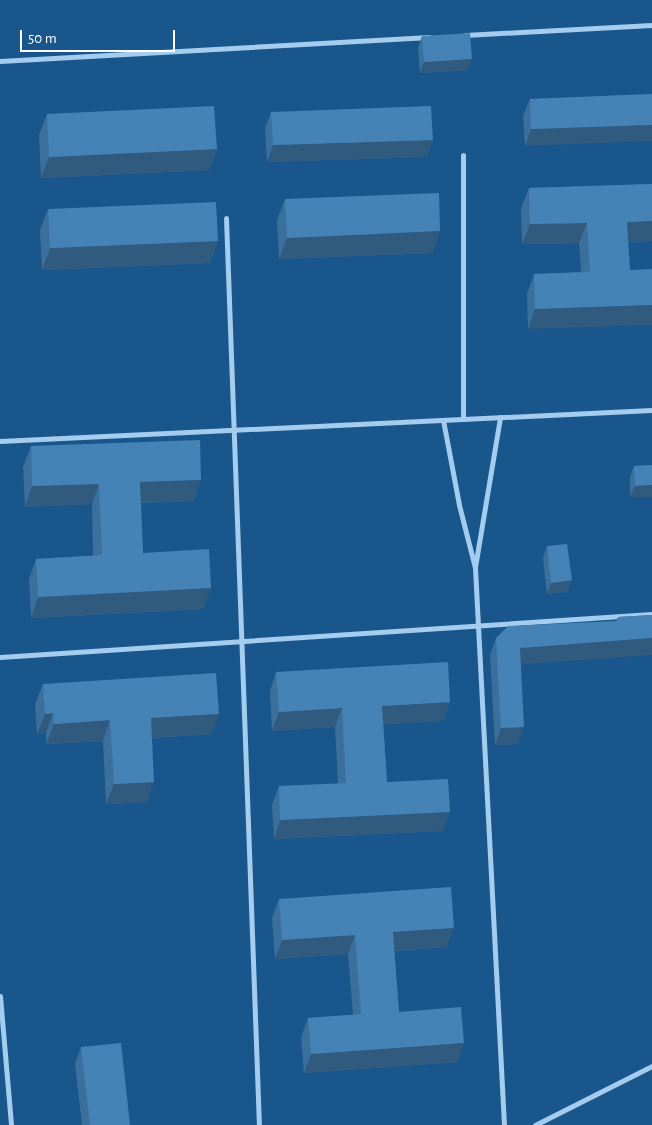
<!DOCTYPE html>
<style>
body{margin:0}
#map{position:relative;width:652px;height:1125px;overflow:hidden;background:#19568b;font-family:"Alegreya Sans",sans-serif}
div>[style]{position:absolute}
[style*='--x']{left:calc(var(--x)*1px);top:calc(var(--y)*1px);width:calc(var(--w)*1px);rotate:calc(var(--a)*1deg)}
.minor>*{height:5px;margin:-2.5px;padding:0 2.5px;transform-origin:2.5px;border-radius:2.5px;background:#a3ccee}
.wall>*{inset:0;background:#3b709d}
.shaded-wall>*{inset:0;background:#305b7f}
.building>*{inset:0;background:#4582b6}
span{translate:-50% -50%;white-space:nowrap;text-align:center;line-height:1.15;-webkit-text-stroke:5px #19568b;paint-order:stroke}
.scale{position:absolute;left:20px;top:30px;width:155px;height:22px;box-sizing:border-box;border:2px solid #fff;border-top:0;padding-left:6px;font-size:15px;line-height:18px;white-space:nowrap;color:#fff;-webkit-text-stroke:4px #19568b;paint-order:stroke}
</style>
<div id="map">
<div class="minor">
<i style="--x:465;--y:35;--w:187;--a:-3.1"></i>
<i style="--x:0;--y:61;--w:430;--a:-3.2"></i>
<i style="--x:226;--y:218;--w:908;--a:87.92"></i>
<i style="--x:463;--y:419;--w:264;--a:-90"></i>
<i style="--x:443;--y:420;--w:86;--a:79.3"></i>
<i style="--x:459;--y:505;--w:65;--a:75.7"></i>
<i style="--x:475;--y:568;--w:558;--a:87.02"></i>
<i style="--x:0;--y:441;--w:653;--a:-2.72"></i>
<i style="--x:475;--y:567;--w:152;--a:-80.5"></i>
<i style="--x:0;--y:657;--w:653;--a:-3.77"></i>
<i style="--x:0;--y:996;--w:129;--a:85.1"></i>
<i style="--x:535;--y:1125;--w:131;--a:-26.8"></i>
</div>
<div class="wall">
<i style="clip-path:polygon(422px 36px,468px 70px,420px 73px,418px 48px)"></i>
<i style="clip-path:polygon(652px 94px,525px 146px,523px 116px,530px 99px)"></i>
<i style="clip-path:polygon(271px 112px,433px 140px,426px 157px,267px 162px,265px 128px)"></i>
<i style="clip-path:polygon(47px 114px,217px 149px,209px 170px,41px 178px,39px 135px)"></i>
<i style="clip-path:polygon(652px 184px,652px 241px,628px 242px,528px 329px,527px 294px,534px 274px,581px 272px,579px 243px,522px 244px,521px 208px,529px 188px)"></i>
<i style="clip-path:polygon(285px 199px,433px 253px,279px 259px,277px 220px)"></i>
<i style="clip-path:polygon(48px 209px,218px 241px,210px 263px,42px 270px,40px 230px)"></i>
<i style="clip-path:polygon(31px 446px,194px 501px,141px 503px,143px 553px,204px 609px,31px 618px,29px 579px,36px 559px,93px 556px,92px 504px,25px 507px,23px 467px)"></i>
<i style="clip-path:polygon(652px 465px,630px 497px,630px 477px,634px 466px)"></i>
<i style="clip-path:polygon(547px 546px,572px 580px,567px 592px,547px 594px,543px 558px)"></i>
<i style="clip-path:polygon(652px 615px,521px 664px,518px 744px,495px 745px,490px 655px,496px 638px,616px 621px,618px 617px)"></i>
<i style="clip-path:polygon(276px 672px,450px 702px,443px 721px,383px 724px,387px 782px,443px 831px,274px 839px,272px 805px,279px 786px,338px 784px,335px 727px,272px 731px,270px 691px)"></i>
<i style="clip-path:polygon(43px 684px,212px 734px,152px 738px,147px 802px,106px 804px,103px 741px,46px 744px,46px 733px,37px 734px,35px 704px)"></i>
<i style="clip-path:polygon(279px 899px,447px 947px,394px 951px,399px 1012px,457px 1062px,304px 1073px,301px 1037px,308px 1018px,353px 1015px,348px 954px,275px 959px,272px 918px)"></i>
<i style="clip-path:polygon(81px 1047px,130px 1125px,82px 1125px,75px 1064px)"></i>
</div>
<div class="shaded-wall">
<i style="clip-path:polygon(472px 59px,468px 70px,420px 73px,424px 62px)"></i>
<i style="clip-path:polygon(652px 125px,652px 141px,525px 146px,531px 129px)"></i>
<i style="clip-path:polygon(433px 140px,426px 157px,267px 162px,273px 145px)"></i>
<i style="clip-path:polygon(217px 149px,209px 170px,41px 178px,49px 157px)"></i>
<i style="clip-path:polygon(652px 221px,652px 241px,619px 242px,627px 222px)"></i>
<i style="clip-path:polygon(587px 223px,579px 243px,522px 244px,530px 224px)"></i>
<i style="clip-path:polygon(440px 231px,433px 253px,279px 259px,287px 238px)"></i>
<i style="clip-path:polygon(218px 241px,210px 263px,42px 270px,50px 248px)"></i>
<i style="clip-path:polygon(652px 305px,652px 325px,528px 329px,535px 309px)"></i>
<i style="clip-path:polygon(201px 480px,194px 501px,132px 503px,140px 482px)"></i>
<i style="clip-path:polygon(99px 484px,92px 504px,25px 507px,32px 486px)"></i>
<i style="clip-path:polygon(652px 485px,652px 497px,630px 497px,635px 486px)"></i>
<i style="clip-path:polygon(572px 580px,567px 592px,547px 594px,551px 583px)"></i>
<i style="clip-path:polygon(211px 588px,204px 609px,31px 618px,38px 597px)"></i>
<i style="clip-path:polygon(652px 638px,652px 655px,514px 665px,520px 648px)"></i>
<i style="clip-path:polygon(450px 702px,443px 721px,376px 725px,382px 706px)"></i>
<i style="clip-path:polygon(342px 708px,335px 727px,272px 731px,279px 712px)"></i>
<i style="clip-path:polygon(53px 713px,46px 733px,37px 734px,45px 714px)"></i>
<i style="clip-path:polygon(219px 714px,212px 734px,144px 738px,151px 718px)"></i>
<i style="clip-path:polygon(110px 720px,103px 741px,46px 744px,54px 724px)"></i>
<i style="clip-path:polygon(524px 727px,518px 744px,495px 745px,501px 728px)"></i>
<i style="clip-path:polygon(154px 782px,147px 802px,106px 804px,114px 784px)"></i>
<i style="clip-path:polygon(450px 812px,443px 831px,274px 839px,280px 820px)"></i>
<i style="clip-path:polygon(454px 928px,447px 947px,386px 951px,393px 932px)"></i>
<i style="clip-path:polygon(355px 935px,348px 954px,275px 959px,282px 940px)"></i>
<i style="clip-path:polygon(464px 1043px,457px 1062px,304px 1073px,311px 1054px)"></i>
</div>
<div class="building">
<i style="clip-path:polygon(470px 33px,472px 59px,424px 62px,422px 36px)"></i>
<i style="clip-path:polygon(652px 94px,652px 125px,531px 129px,530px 99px)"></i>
<i style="clip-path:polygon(214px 106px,217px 149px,49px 157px,47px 114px)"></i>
<i style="clip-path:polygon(431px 106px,433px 140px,273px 145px,271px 112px)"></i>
<i style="clip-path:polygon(652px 184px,652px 221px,627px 222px,630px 270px,652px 269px,652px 305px,535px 309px,534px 274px,590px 272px,587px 223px,530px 224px,529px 188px)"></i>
<i style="clip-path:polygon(439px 193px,440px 231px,287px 238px,285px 199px)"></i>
<i style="clip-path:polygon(216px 202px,218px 241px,50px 248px,48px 209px)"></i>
<i style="clip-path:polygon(200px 440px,201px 480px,140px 482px,143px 553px,209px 549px,211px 588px,38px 597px,36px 559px,102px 555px,99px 484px,32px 486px,31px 446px)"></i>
<i style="clip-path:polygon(652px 465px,652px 485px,635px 486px,634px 466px)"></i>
<i style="clip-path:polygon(567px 544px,572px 580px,551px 583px,547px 546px)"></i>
<i style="clip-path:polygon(652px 615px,652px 638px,520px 648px,524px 727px,501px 728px,496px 638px,508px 626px,618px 621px,618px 617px)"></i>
<i style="clip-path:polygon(448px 662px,450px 702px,382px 706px,387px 782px,448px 779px,450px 812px,280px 820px,279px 786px,346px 783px,342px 708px,279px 712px,276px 672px)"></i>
<i style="clip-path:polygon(216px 673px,219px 714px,151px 718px,154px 782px,114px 784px,110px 720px,54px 724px,53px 713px,45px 714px,43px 684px)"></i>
<i style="clip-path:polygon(451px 887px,454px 928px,393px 932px,399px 1012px,461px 1007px,464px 1043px,311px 1054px,308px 1018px,361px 1014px,355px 935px,282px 940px,279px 899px)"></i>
<i style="clip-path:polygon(121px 1043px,130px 1125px,90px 1125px,81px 1047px)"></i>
</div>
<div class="scale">50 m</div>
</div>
